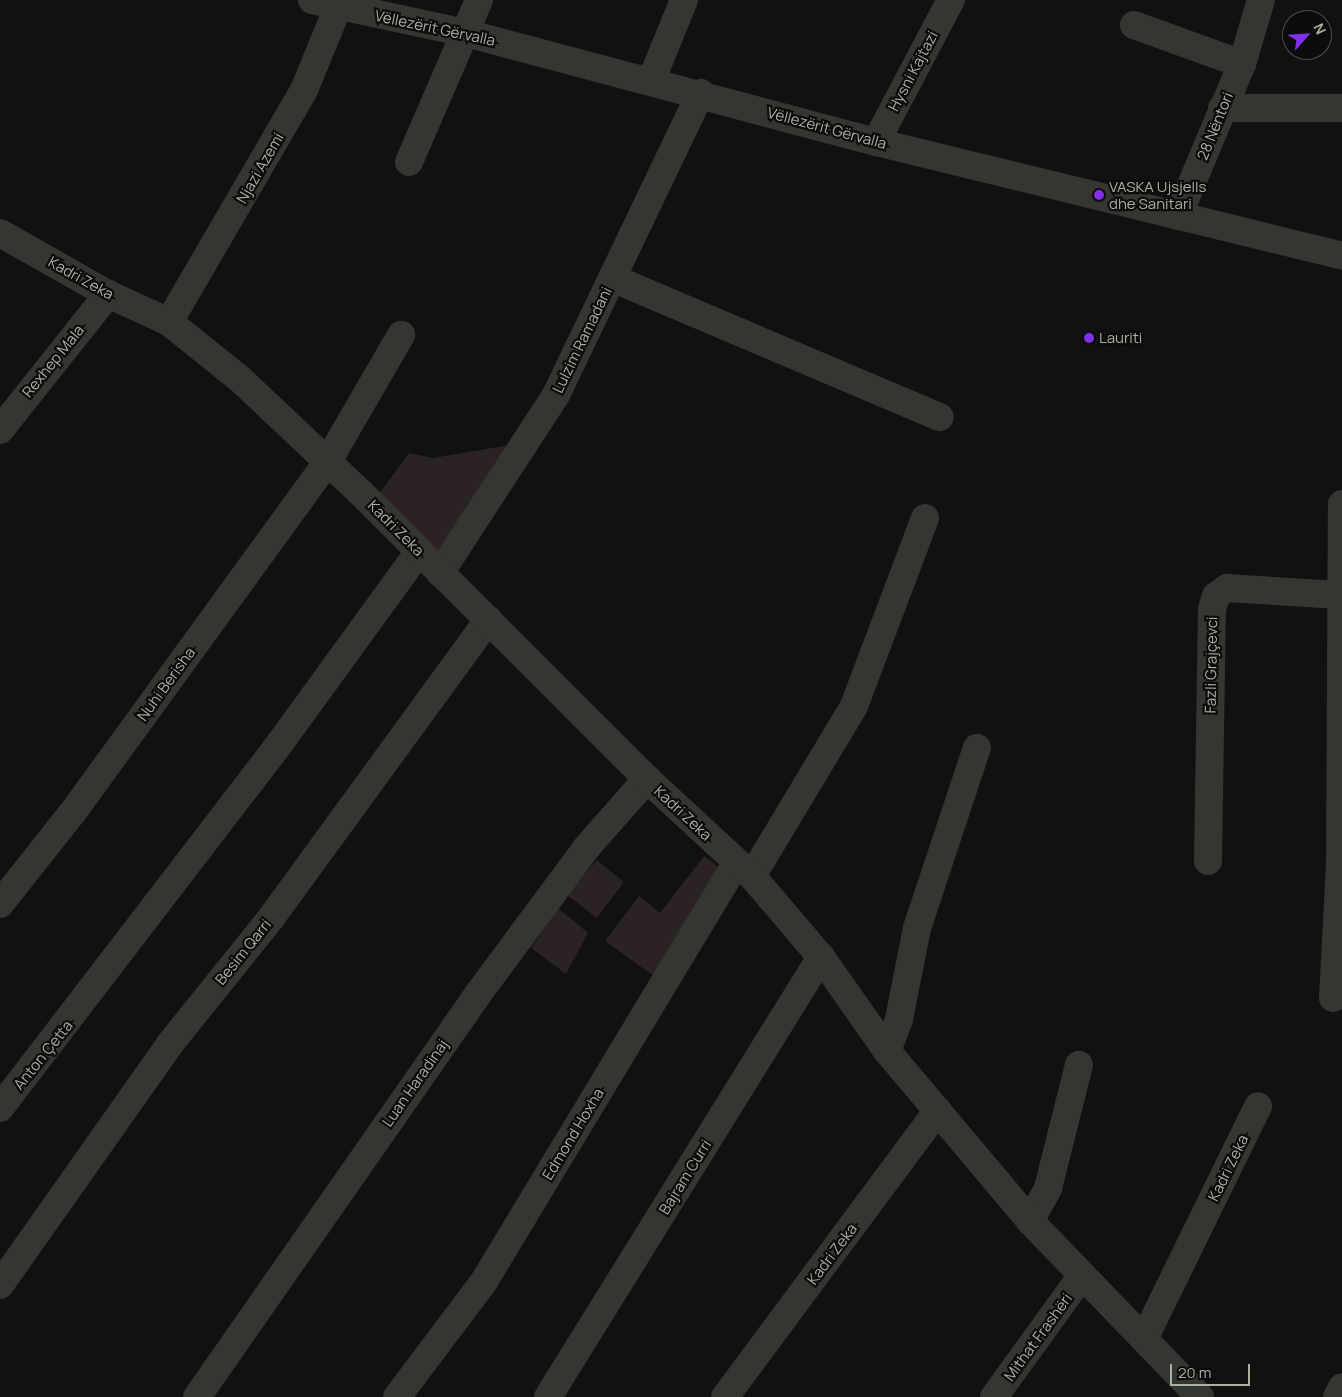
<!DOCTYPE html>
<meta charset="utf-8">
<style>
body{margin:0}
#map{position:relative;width:1342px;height:1397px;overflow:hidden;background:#101110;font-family:Manrope,sans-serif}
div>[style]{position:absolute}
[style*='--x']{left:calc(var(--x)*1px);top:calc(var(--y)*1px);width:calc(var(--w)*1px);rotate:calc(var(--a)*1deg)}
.green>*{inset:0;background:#2a2223}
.minor>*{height:28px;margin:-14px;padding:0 14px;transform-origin:14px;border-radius:14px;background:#333631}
.tertiary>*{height:28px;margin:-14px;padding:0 14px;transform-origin:14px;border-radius:14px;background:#333631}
.dots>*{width:14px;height:14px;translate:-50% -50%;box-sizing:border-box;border:2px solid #0b0c0b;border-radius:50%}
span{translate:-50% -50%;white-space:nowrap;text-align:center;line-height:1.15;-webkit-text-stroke:4.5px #0b0c0b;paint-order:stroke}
.street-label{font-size:15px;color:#aab1a1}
.poi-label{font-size:15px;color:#aab1a1}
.left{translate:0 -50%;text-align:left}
.north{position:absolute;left:1282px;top:10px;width:50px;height:50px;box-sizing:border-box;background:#0b0c0b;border:1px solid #4b4e47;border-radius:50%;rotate:64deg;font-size:14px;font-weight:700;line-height:20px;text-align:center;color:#aab1a1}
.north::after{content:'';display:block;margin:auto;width:18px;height:22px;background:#822fea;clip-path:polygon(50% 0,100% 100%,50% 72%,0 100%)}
.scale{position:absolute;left:1170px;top:1364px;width:80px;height:22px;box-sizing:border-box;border:2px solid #aab1a1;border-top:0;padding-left:6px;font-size:15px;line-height:18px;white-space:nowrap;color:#aab1a1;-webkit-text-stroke:4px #0b0c0b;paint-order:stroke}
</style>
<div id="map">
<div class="green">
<i style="clip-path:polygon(522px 443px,444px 555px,375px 499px,409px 453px,433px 458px)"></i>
<i style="clip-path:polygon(704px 856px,729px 875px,655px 977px,605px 941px,639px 896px,660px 913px)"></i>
<i style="clip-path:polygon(597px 860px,624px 882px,597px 918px,567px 895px)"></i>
<i style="clip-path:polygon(558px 908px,588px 933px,566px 974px,531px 948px)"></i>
</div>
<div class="minor">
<i style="--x:1134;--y:25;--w:115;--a:19.9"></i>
<i style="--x:651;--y:81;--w:87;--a:-67.8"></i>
<i style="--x:1222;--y:108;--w:120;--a:0"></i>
<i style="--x:876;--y:142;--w:161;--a:-62.2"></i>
<i style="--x:409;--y:162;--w:176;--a:-66.6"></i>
<i style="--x:612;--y:278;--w:356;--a:23"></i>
<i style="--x:169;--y:322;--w:268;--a:-59.8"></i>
<i style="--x:304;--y:90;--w:97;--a:-67.7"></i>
<i style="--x:0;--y:430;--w:174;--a:-51.5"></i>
<i style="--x:440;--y:573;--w:212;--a:-56.9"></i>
<i style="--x:556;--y:395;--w:335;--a:-64.4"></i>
<i style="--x:1208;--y:861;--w:252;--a:-89.1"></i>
<i style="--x:1212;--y:609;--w:14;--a:-73"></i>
<i style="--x:1216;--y:596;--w:14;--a:-36"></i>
<i style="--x:1227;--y:588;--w:112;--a:3.6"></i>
<i style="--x:752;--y:876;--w:198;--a:-59"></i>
<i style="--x:854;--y:706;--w:201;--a:-69.3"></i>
<i style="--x:0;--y:904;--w:117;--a:-51.6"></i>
<i style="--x:73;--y:812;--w:434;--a:-54"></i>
<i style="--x:328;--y:461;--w:146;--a:-59.9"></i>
<i style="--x:1333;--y:998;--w:135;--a:-87"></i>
<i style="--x:1340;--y:863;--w:359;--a:-89.7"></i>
<i style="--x:887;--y:1051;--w:34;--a:-69"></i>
<i style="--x:899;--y:1019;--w:93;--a:-78.8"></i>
<i style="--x:917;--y:928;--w:190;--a:-71.6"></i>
<i style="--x:0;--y:1108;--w:460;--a:-52.5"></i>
<i style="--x:280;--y:743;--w:236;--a:-54"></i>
<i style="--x:1030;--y:1221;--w:38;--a:-61"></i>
<i style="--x:1048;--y:1188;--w:127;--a:-75.9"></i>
<i style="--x:0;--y:1285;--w:294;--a:-54.8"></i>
<i style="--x:169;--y:1045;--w:163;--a:-51.2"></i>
<i style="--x:271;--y:918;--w:369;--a:-53.9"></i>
<i style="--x:1145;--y:1337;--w:257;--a:-63.9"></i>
<i style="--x:197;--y:1397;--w:491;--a:-55.1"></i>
<i style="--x:478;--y:994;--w:183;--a:-53.4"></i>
<i style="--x:587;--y:847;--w:91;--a:-48.6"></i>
<i style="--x:397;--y:1397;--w:143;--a:-53"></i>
<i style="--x:483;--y:1283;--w:490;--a:-58.9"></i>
<i style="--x:548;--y:1397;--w:518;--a:-58.18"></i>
<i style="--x:725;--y:1397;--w:357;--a:-53.4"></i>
<i style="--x:994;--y:1397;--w:148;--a:-54.1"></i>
<i style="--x:1337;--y:1397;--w:11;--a:-63"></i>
</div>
<div class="tertiary">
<i style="--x:312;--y:0;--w:157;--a:12.1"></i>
<i style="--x:466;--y:33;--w:424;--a:14.9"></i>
<i style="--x:876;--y:142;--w:480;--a:13.7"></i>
<i style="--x:1178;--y:216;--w:165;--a:-67.2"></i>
<i style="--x:1242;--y:64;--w:67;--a:-73.5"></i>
<i style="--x:0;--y:233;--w:124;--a:29.5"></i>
<i style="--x:108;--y:294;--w:67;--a:24.7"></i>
<i style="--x:169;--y:322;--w:91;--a:38.8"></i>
<i style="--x:240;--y:379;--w:166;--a:43.3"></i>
<i style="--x:361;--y:493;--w:404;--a:45"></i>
<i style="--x:647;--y:779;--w:143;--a:42.7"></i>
<i style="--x:752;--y:876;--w:106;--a:49.6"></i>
<i style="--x:821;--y:957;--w:115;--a:54.9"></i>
<i style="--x:887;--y:1051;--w:222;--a:49.9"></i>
<i style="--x:1030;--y:1221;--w:245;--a:46"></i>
</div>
<div class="dots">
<i style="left:1099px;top:195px;background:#822fea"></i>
<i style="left:1089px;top:338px;background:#822fea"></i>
</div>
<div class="street-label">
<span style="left:435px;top:28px;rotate:12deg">Vëllezërit Gërvalla</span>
<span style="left:913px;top:71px;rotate:-62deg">Hysni Kajtazi</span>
<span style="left:1215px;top:126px;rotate:-68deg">28 Nëntori</span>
<span style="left:827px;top:128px;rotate:15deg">Vëllezërit Gërvalla</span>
<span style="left:260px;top:168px;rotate:-60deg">Njazi Azemi</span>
<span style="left:81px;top:278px;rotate:29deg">Kadri Zeka</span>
<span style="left:582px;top:340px;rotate:-64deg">Lulzim Ramadani</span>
<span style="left:53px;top:361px;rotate:-51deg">Rexhep Mala</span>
<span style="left:396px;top:528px;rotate:45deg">Kadri Zeka</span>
<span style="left:1211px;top:665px;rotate:-89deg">Fazli Grajçevci</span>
<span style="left:166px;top:684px;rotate:-54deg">Nuhi Berisha</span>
<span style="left:683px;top:813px;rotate:43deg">Kadri Zeka</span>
<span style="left:243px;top:952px;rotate:-51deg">Besim Qarri</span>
<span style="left:43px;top:1055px;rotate:-51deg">Anton Çetta</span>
<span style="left:415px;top:1083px;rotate:-55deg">Luan Haradinaj</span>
<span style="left:573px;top:1134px;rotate:-59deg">Edmond Hoxha</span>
<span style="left:1228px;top:1168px;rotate:-64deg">Kadri Zeka</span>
<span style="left:685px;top:1177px;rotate:-58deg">Bajram Curri</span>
<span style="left:832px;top:1254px;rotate:-53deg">Kadri Zeka</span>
<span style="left:1038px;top:1337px;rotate:-54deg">Mithat Frashëri</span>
</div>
<div class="poi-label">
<span class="left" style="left:1109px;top:195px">VASKA Ujsjells<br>dhe Sanitari</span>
<span class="left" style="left:1099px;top:338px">Lauriti</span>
</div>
<div class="north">N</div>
<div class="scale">20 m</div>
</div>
